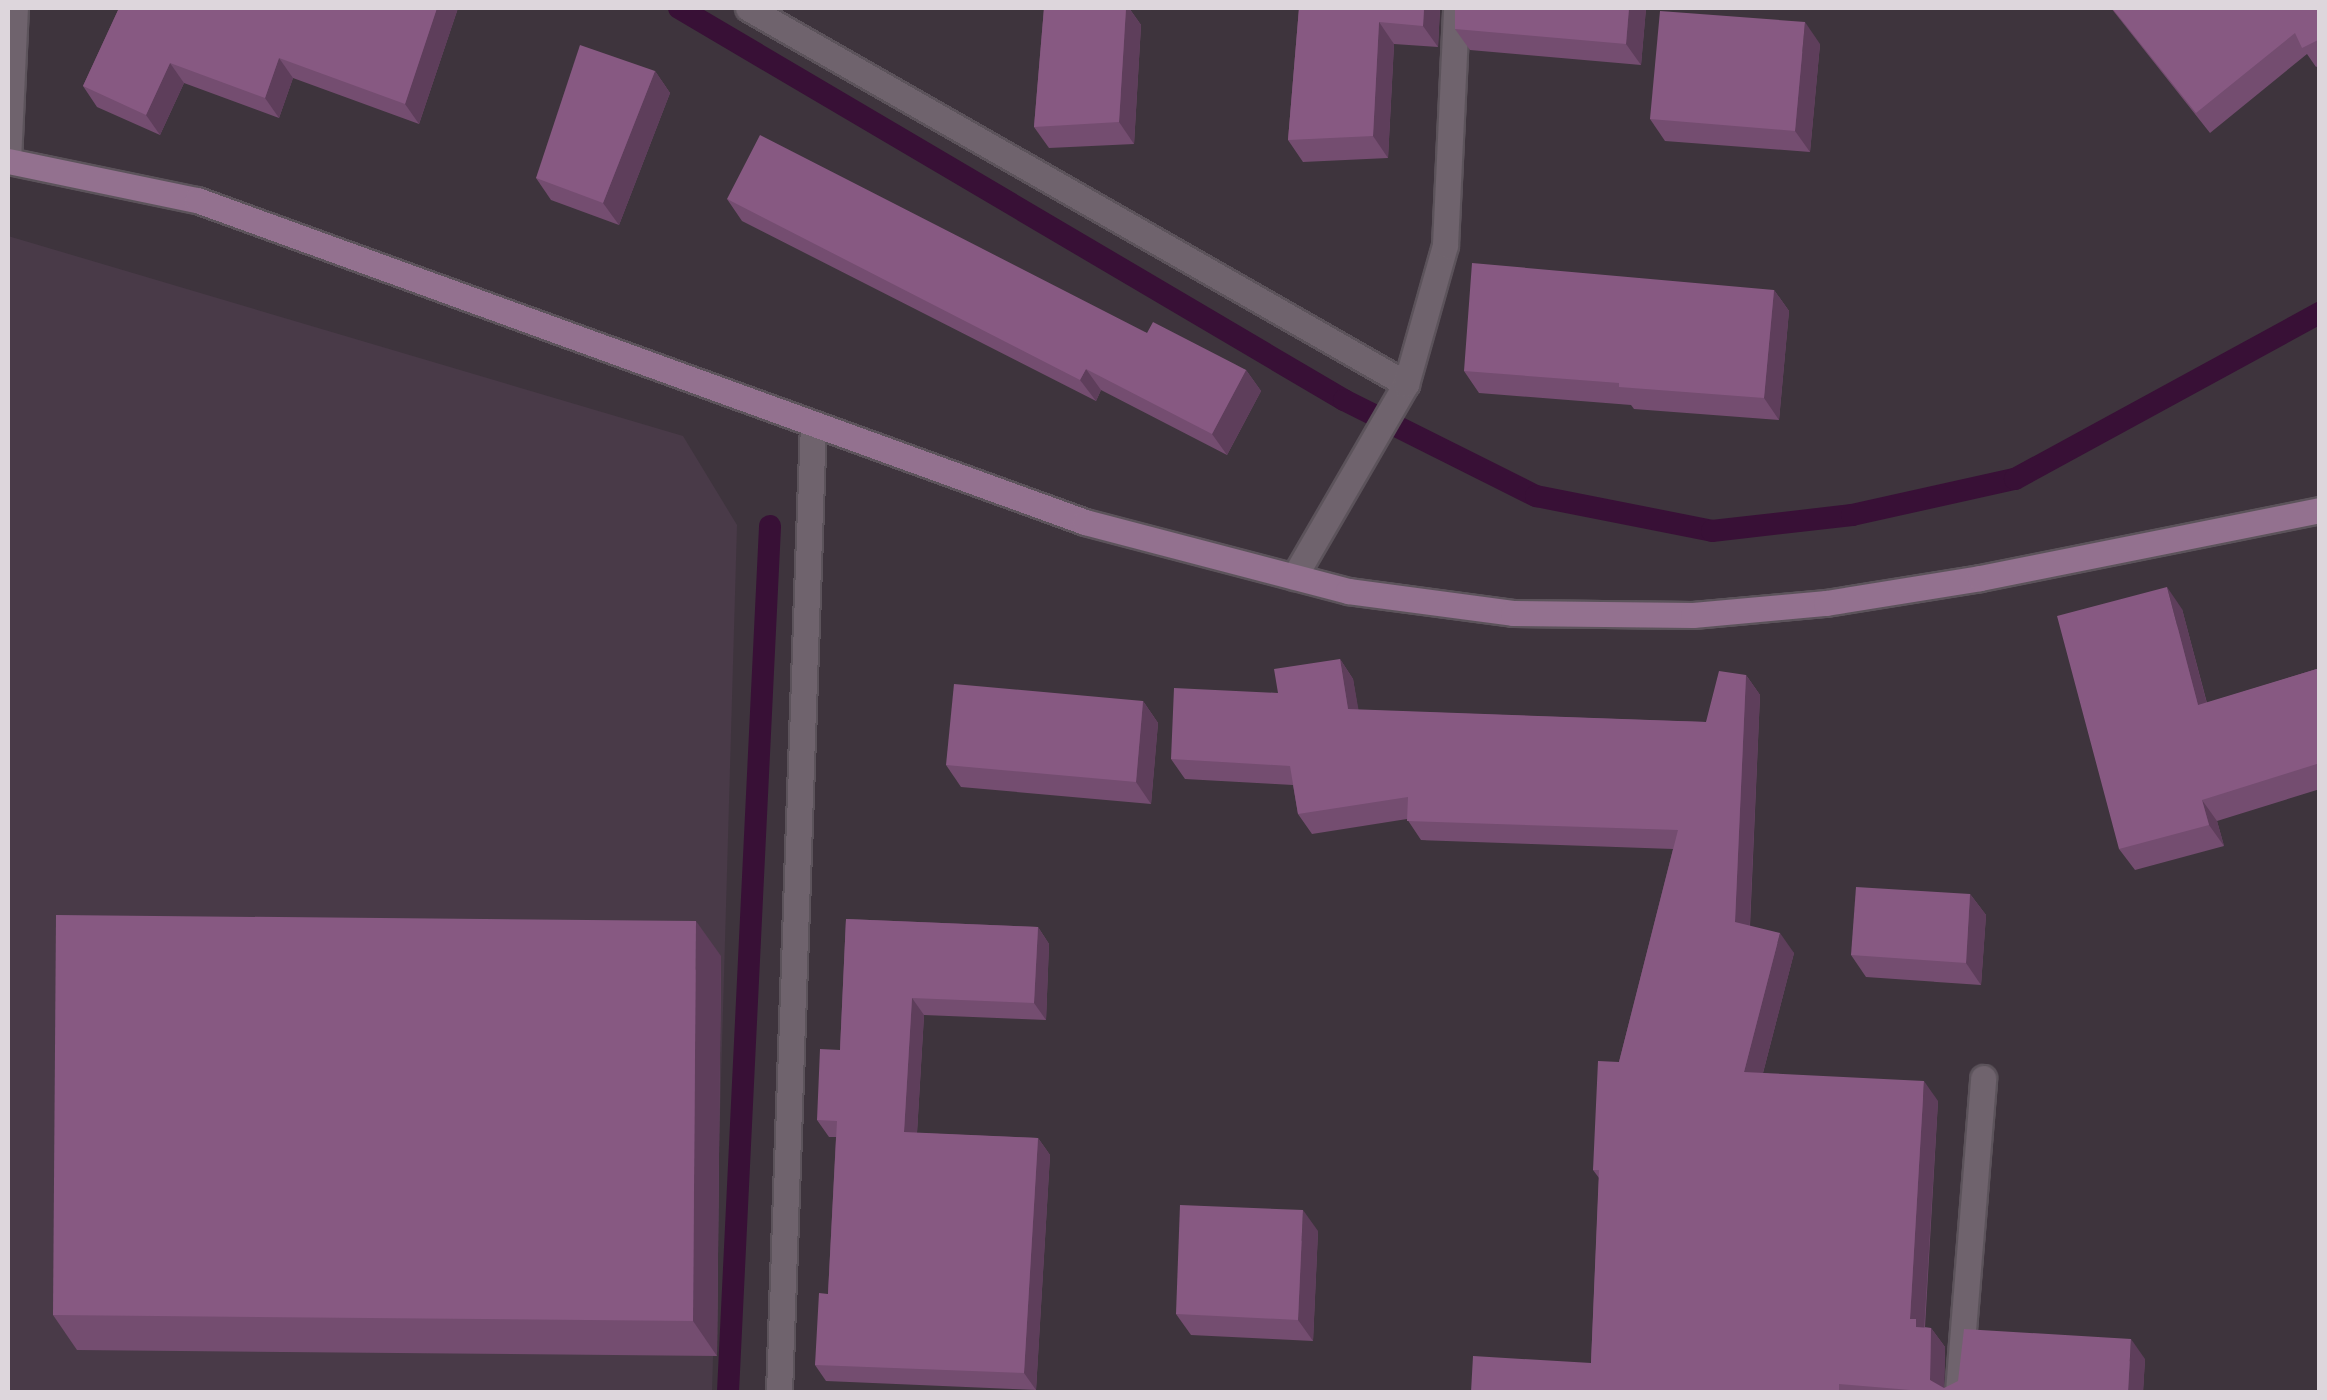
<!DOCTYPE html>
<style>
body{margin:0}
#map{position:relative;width:2327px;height:1400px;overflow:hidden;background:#3e343d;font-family:"Open Sans",sans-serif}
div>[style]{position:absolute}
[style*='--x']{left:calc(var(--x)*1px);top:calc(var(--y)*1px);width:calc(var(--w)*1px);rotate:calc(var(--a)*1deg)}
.built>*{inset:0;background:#493a48}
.stream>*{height:22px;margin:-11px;padding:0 11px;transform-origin:11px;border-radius:11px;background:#381036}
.roads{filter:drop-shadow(2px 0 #5c535b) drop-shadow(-2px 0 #5c535b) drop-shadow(0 2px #5c535b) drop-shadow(0 -2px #5c535b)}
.street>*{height:25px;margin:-12.5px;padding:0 12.5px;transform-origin:12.5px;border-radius:12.5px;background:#6f636d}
.secondary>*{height:25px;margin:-12.5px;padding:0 12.5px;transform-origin:12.5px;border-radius:12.5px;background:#93718f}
.wall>*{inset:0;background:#744d70}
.shaded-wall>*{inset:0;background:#5e3e5b}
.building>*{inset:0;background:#875982}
span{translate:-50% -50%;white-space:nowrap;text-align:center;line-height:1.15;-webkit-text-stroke:10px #221d21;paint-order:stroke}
.frame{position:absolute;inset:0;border:10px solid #ddd6dc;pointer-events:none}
</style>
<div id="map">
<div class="built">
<i style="clip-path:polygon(8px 236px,683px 436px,737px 525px,712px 1392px,8px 1392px)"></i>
</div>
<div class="stream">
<i style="--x:679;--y:8;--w:772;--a:30.52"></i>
<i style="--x:1344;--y:400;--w:215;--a:26.6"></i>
<i style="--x:1536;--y:496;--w:179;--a:11.2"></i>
<i style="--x:1712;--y:531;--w:141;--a:-6.5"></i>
<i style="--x:1852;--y:515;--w:167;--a:-12.5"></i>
<i style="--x:2015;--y:479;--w:347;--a:-28.6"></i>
<i style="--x:728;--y:1392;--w:867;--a:-87.22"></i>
</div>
<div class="roads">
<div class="street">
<i style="--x:748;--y:8;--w:758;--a:29.74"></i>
<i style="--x:8;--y:160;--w:152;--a:-87.4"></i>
<i style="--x:1294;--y:577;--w:223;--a:-59.9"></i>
<i style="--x:1406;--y:384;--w:144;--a:-74.3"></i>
<i style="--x:1445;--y:245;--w:237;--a:-87.3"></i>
<i style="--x:779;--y:1392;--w:969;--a:-87.99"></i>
<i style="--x:1958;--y:1392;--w:315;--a:-85.4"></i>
</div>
<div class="secondary">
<i style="--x:8;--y:161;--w:193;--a:11.7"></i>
<i style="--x:197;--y:200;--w:945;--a:19.93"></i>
<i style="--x:1085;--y:522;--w:272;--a:14.7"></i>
<i style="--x:1348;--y:591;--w:166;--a:7.6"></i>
<i style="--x:1513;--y:613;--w:180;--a:0.6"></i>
<i style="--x:1693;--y:615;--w:134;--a:-5.2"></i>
<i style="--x:1826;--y:603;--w:156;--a:-9.2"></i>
<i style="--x:1980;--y:578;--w:347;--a:-11.3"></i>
</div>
</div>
<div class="wall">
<i style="clip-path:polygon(119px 8px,458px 8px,419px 124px,293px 78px,279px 118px,184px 83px,160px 135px,97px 107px,83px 86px)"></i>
<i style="clip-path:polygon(1044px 8px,1129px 8px,1141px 25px,1134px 144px,1049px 148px,1034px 127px)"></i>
<i style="clip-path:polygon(1299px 8px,1440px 8px,1438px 47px,1394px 44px,1388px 158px,1303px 162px,1288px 140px)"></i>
<i style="clip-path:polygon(1646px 8px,1641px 65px,1470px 50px,1455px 29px)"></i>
<i style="clip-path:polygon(2111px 8px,2320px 8px,2320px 65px,2316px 67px,2307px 54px,2210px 133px)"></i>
<i style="clip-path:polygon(1820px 44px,1810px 152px,1665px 141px,1650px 119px)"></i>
<i style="clip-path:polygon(655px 71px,670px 93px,619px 225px,551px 200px,536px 178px)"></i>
<i style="clip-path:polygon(727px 199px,1147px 333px,1246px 370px,1261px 391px,1227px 455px,1101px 390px,1096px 401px,742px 221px)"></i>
<i style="clip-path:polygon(1774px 290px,1789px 311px,1779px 420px,1634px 409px,1631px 405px,1479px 393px,1464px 371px)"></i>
<i style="clip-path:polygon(2182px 609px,2207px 703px,2320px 668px,2320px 789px,2217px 821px,2224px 846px,2135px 870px,2119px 849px)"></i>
<i style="clip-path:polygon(1340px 659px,1353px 679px,1358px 710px,1706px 722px,1746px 675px,1760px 695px,1750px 926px,1794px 953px,1763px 1073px,1938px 1101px,1925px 1327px,1931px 1328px,1945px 1347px,1944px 1388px,2145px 1359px,2143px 1392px,1471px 1392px,1591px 1363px,1599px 1178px,1593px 1170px,1619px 1062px,1673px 849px,1421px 840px,1407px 819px,1312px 834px,1298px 814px,1293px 785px,1185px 779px,1171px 759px,1278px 693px)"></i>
<i style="clip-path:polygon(1143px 701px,1158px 723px,1151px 804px,961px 787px,946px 765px)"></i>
<i style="clip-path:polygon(1970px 894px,1986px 915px,1981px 985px,1866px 977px,1851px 955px)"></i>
<i style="clip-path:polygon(846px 919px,1038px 927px,1049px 944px,1046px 1020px,924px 1015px,917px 1133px,1038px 1138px,1050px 1155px,1036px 1390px,826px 1381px,815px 1365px,828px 1294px,836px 1137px,829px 1137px,817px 1120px,840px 1050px)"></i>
<i style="clip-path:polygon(721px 956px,717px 1356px,77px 1350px,53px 1315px)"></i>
<i style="clip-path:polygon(1318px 1231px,1313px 1341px,1191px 1335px,1176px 1314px)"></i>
</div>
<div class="shaded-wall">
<i style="clip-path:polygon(437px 8px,458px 8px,419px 124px,405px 104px)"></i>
<i style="clip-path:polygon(1126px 8px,1129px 8px,1141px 25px,1134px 144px,1119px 122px)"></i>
<i style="clip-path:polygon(1424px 8px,1440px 8px,1438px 47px,1423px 26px)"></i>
<i style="clip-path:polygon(1629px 8px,1646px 8px,1641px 65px,1626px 44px)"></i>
<i style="clip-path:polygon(1379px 22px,1394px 44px,1388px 158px,1373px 136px)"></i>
<i style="clip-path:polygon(1805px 22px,1820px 44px,1810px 152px,1795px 131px)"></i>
<i style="clip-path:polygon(279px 58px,293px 78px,279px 118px,265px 98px)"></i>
<i style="clip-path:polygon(170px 63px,184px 83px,160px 135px,146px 115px)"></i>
<i style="clip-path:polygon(655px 71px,670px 93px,619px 225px,603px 203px)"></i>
<i style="clip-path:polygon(1774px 290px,1789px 311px,1779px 420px,1764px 398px)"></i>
<i style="clip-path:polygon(1086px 369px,1101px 390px,1096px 401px,1080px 380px)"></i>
<i style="clip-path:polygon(1246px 370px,1261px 391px,1227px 455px,1212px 434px)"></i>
<i style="clip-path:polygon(2167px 587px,2182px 609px,2213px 727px,2198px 705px)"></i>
<i style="clip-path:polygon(1340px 659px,1353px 679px,1362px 729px,1348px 709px)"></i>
<i style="clip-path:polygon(1746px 675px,1760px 695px,1749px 942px,1735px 922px)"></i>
<i style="clip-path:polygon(1143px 701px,1158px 723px,1151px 804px,1136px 782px)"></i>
<i style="clip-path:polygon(2202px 800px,2217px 821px,2224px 846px,2209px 825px)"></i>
<i style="clip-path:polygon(1970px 894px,1986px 915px,1981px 985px,1966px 963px)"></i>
<i style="clip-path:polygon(696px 921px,721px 956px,717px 1356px,693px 1321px)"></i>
<i style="clip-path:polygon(1038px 927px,1049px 944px,1046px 1020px,1034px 1003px)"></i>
<i style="clip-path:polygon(1780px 933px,1794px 953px,1758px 1092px,1744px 1072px)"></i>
<i style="clip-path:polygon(912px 998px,924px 1015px,916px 1149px,904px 1132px)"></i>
<i style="clip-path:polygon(1924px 1081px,1938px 1101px,1924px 1331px,1929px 1346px,1910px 1319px)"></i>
<i style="clip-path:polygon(1038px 1138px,1050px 1155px,1036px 1390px,1024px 1373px)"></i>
<i style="clip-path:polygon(1303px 1210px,1318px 1231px,1313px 1341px,1298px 1320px)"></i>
<i style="clip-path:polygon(1931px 1328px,1945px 1347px,1944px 1392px,1930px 1380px)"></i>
<i style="clip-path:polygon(2131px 1339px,2145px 1359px,2143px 1392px,2128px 1392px)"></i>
</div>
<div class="building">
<i style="clip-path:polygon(119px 8px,437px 8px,405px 104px,279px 58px,265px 98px,170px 63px,146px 115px,83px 86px)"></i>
<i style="clip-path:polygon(1044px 8px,1126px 8px,1119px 122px,1034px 127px)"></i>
<i style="clip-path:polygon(1299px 8px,1424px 8px,1423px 26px,1379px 22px,1373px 136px,1288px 140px)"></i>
<i style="clip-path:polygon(1455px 8px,1629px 8px,1626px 44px,1455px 29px)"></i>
<i style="clip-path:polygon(2112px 8px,2320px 8px,2320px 39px,2302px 48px,2295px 33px,2196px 113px)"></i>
<i style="clip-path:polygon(1660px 11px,1805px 22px,1795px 131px,1650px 119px)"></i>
<i style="clip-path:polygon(580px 45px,655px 71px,603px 203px,536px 178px)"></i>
<i style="clip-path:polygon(760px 135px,1147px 333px,1153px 322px,1246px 370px,1212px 434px,1086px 369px,1080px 380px,727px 199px)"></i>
<i style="clip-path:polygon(1472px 263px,1774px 290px,1764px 398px,1619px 387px,1619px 383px,1464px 371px)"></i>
<i style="clip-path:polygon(2167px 587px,2198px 705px,2320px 668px,2320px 763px,2202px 800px,2209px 825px,2119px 849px,2057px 616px)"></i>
<i style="clip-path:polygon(1340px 659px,1348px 709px,1706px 722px,1719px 671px,1746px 675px,1735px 922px,1780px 933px,1744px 1072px,1924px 1081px,1910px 1319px,1916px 1319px,1916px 1327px,1931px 1328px,1930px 1380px,1944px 1388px,1958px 1381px,1964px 1329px,2131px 1339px,2128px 1392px,1934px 1392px,1839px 1384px,1839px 1392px,1471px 1392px,1473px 1356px,1591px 1363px,1599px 1170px,1593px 1170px,1598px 1061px,1619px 1062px,1678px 830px,1407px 821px,1408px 797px,1298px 814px,1290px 766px,1171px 759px,1174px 688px,1278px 693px,1274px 669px)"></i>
<i style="clip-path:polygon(954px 684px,1143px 701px,1136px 782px,946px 765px)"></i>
<i style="clip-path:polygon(1856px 887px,1970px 894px,1966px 963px,1851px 955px)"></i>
<i style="clip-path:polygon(56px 915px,696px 921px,693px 1321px,53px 1315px)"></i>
<i style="clip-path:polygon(846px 919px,1038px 927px,1034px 1003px,912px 998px,904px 1132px,1038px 1138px,1024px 1373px,815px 1365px,819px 1293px,828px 1294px,837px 1121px,817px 1120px,820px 1049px,840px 1050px)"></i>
<i style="clip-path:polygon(1180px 1205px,1303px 1210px,1298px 1320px,1176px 1314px)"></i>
</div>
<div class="frame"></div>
</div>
